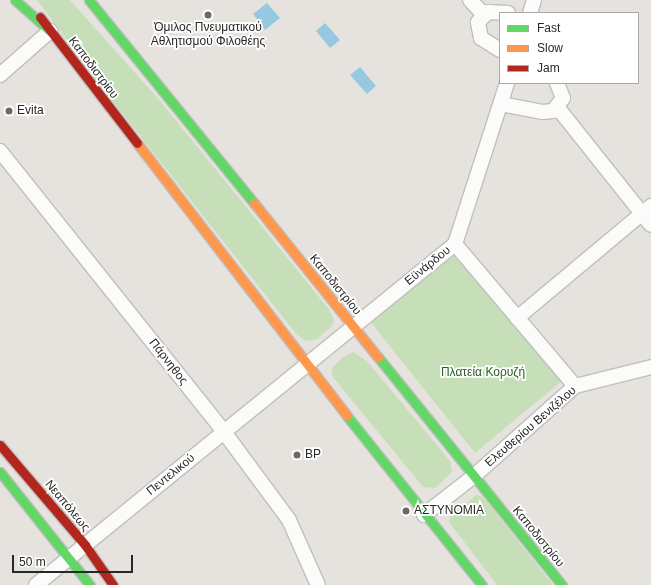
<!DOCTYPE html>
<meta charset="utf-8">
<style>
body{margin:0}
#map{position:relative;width:651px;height:585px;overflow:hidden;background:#e6e3de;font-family:Arial,sans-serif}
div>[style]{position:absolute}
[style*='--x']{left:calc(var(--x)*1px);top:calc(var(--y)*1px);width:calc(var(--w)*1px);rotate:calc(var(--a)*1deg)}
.green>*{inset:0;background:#c6dfb9}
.water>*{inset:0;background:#97c8e2}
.roads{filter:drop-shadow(1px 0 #c0bfbf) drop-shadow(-1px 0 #c0bfbf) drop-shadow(0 1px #c0bfbf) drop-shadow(0 -1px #c0bfbf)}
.street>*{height:14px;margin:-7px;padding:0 7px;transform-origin:7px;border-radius:7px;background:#fbfbfa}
.fast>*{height:9px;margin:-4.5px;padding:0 4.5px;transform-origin:4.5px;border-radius:4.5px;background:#63d668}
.slow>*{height:9px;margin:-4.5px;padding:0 4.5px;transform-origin:4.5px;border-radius:4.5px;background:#ff974d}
.jam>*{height:9px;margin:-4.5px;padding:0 4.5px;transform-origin:4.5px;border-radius:4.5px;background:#b3261e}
.dots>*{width:11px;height:11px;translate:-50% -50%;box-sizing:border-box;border:2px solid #fff;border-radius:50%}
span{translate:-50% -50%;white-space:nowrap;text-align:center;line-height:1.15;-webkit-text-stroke:3.5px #fff;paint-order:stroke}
.poi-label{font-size:12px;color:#282828}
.left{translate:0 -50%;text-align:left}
.street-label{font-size:12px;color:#282828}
.park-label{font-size:12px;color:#275d1f}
.legend{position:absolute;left:499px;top:12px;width:140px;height:72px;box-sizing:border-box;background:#fff;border:1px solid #a9a9a9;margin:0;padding:5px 7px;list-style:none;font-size:12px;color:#282828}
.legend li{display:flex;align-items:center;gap:8px;height:20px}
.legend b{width:20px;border:1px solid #a9a9a9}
.scale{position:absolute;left:12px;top:555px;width:121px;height:18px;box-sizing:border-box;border:2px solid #282828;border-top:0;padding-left:5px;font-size:12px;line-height:14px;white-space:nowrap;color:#282828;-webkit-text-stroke:3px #fff;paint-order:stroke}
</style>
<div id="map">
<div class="green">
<i style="clip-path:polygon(37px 0,70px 0,161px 102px,328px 308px,334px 320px,332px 326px,317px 339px,306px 341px,297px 335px,119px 109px)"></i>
<i style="clip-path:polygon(454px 256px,564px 379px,475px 453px,369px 320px)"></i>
<i style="clip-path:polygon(353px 352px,367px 361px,450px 461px,452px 472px,435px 488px,423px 487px,332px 376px,332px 368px,342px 358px)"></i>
<i style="clip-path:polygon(476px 495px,482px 496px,553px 585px,497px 585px,449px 522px,450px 517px)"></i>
</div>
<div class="water">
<i style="clip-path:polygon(267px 3px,280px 18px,265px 30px,253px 14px)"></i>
<i style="clip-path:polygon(325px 23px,340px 40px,330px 48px,316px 31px)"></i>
<i style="clip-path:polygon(360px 67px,376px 86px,367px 94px,350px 75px)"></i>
</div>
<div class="roads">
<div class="street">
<i style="--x:470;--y:0;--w:19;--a:47"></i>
<i style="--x:530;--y:13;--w:14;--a:-73"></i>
<i style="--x:500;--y:50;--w:22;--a:-148"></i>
<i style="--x:481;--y:38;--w:16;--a:-101"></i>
<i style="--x:478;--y:22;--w:14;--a:-45"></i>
<i style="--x:488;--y:12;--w:20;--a:3"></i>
<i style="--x:0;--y:75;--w:67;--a:-41.3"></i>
<i style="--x:501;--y:104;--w:43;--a:10.8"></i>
<i style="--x:543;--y:112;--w:10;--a:-6"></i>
<i style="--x:553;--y:111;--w:16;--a:-52"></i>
<i style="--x:563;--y:98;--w:16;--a:-112"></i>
<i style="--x:558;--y:108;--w:149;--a:51.5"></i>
<i style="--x:0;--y:151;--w:359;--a:51.4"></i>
<i style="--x:224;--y:432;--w:109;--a:53.5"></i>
<i style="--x:289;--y:520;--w:71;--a:66"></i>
<i style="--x:455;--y:244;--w:186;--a:49.8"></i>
<i style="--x:517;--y:318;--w:175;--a:-39.9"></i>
<i style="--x:424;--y:515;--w:63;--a:-38"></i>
<i style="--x:474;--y:476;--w:135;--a:-41.7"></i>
<i style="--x:575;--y:386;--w:78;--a:-14"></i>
<i style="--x:36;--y:585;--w:540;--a:-39.14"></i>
<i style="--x:455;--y:244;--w:169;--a:-72.1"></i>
</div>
<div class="fast">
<i style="--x:15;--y:0;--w:47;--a:41.5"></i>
<i style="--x:89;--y:0;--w:262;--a:50.9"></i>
<i style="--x:378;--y:357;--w:293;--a:51.1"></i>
<i style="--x:347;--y:416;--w:216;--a:51.4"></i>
<i style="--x:0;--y:472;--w:144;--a:51.5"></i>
</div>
<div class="slow">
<i style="--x:137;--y:143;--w:344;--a:52.4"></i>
<i style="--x:254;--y:203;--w:198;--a:51.2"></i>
</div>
<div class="jam">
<i style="--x:40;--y:17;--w:159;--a:52.4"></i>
<i style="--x:0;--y:445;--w:131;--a:49.6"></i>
<i style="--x:85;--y:545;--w:49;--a:55"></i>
</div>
</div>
<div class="dots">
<i style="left:208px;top:15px;background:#6a6968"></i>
<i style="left:9px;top:111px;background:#6a6968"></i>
<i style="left:297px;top:455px;background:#6a6968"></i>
<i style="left:406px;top:511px;background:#6a6968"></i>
</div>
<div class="poi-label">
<span style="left:208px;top:35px">Όμιλος Πνευματικού<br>Αθλητισμού Φιλοθέης</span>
<span class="left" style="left:17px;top:111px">Evita</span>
<span class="left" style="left:305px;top:455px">BP</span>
<span class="left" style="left:414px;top:511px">ΑΣΤΥΝΟΜΙΑ</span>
</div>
<div class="street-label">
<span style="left:93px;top:68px;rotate:53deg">Καποδιστρίου</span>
<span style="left:428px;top:266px;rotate:-39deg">Εϋνάρδου</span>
<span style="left:335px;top:285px;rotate:51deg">Καποδιστρίου</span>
<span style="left:168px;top:362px;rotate:52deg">Πάρνηθος</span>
<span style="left:531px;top:427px;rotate:-41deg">Ελευθερίου Βενιζέλου</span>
<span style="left:171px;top:475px;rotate:-39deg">Πεντελικού</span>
<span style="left:67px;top:506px;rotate:50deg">Νεαπόλεως</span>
<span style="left:538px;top:537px;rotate:51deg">Καποδιστρίου</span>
</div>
<div class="park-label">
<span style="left:483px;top:373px">Πλατεία Κορυζή</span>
</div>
<ul class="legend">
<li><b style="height:5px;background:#63d668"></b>Fast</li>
<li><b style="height:5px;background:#ff974d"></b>Slow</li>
<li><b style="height:5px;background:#b3261e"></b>Jam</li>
</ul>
<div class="scale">50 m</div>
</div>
